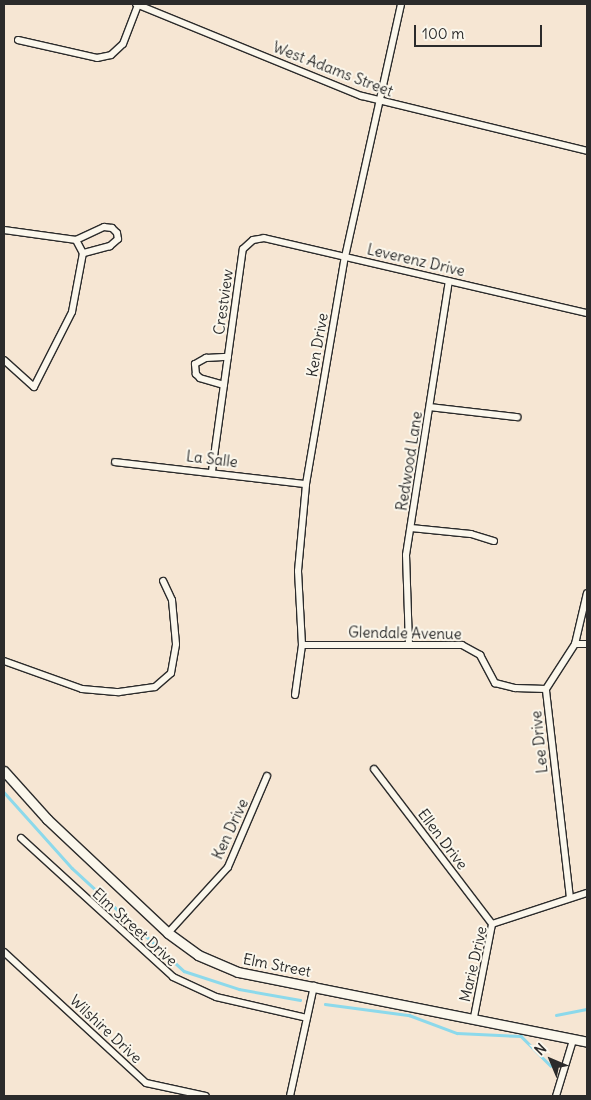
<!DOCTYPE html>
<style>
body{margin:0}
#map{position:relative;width:591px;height:1100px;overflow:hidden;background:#f6e6d3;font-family:Delius,sans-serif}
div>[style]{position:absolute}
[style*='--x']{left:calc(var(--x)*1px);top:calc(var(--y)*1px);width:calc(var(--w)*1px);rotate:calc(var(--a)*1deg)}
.stream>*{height:2.5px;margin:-1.25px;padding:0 1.25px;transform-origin:1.25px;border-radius:1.25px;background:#8cd9eb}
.roads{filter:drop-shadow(1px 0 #2b2b2b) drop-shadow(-1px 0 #2b2b2b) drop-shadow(0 1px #2b2b2b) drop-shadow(0 -1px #2b2b2b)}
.minor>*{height:6px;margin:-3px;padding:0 3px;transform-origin:3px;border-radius:3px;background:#fbf7ec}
.secondary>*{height:9px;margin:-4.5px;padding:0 4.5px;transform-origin:4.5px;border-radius:4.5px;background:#fbf7ec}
span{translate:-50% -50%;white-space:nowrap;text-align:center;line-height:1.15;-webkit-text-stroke:4px #fbf7ec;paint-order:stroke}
.street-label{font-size:15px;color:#2b2b2b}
.frame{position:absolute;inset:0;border:5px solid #2b2b2b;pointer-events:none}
.north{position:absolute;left:526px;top:1035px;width:50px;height:50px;-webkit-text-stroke:4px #fbf7ec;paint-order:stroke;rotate:315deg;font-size:14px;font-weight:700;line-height:20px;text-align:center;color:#2b2b2b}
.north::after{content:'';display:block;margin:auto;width:18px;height:22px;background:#2b2b2b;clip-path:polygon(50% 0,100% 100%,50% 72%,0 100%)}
.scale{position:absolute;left:414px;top:25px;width:128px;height:22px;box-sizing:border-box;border:2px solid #2b2b2b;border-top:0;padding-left:6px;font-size:15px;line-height:18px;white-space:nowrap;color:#2b2b2b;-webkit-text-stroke:4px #fbf7ec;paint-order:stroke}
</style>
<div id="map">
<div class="stream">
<i style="--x:4;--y:792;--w:102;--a:48.2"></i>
<i style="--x:72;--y:868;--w:152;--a:42.6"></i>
<i style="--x:184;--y:971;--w:58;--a:18.1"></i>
<i style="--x:239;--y:989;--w:62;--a:10.2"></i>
<i style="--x:325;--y:1004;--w:85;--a:7.5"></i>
<i style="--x:409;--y:1015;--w:51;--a:20.6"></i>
<i style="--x:457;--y:1033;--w:64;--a:2.7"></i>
<i style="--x:521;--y:1036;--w:42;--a:45"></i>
<i style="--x:556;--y:1015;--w:32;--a:-11"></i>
</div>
<div class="roads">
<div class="minor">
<i style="--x:136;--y:4;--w:244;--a:22.2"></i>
<i style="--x:362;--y:96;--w:232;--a:13.7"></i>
<i style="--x:18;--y:40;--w:81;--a:12.8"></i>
<i style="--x:97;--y:58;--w:14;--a:-12"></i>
<i style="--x:111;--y:55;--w:16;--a:-43"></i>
<i style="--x:123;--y:44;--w:42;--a:-69"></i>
<i style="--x:4;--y:230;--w:73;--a:7.9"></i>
<i style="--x:76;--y:240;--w:15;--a:62"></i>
<i style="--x:83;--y:253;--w:60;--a:100.6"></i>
<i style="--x:72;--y:312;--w:84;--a:116.9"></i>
<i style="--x:34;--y:387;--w:40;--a:-138"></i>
<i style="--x:76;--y:240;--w:31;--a:-25"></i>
<i style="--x:104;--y:227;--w:8;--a:7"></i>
<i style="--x:112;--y:228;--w:7;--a:45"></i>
<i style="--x:117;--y:233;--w:6;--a:81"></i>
<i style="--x:118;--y:239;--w:11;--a:139"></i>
<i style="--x:110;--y:246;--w:28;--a:165"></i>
<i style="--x:224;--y:385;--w:25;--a:-164"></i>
<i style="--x:200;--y:378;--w:6;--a:-135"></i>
<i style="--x:196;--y:374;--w:10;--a:-96"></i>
<i style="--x:195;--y:364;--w:13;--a:-29"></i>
<i style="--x:206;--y:358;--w:22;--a:-3"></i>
<i style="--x:430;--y:407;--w:88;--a:6.6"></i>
<i style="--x:115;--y:462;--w:192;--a:6.6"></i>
<i style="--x:212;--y:471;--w:224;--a:-82.1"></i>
<i style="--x:243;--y:249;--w:13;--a:-42"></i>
<i style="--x:253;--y:240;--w:11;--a:-10"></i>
<i style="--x:264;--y:238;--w:332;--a:13.1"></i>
<i style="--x:411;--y:528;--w:60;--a:5.7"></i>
<i style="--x:471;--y:534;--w:24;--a:17"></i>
<i style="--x:575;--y:644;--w:12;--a:0"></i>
<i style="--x:302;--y:645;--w:160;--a:0"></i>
<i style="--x:462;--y:645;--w:21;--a:29"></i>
<i style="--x:480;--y:655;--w:32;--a:62"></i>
<i style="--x:495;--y:683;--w:21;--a:14"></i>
<i style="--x:515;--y:688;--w:31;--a:2"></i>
<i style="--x:409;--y:645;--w:90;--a:-91.9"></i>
<i style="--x:406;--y:555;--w:277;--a:-81.1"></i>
<i style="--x:4;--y:661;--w:83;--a:19.7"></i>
<i style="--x:82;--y:689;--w:37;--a:5"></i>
<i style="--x:119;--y:692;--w:36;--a:-8"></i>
<i style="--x:155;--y:687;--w:21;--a:-41"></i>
<i style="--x:171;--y:673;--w:29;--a:-80"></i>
<i style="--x:176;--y:644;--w:44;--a:-95.2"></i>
<i style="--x:172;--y:600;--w:21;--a:-115"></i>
<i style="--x:295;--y:695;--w:50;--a:-82"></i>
<i style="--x:302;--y:645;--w:74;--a:-93.1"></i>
<i style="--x:298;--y:571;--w:87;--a:-84.7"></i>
<i style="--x:306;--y:484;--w:230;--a:-80.3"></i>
<i style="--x:345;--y:257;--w:259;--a:-77.5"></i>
<i style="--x:374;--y:769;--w:195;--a:52.7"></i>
<i style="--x:21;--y:838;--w:206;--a:42.4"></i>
<i style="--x:173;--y:977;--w:47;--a:24.9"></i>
<i style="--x:216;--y:997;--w:93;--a:13"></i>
<i style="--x:570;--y:898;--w:210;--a:-96.6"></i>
<i style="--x:546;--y:689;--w:54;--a:-57.2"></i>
<i style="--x:575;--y:644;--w:52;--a:-76.8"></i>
<i style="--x:492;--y:924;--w:100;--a:-18.1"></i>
<i style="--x:168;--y:933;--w:89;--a:-47.7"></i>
<i style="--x:228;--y:867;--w:99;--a:-66.8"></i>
<i style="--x:4;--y:952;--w:193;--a:42.7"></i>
<i style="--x:146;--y:1083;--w:61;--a:12.2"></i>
<i style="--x:474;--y:1017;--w:95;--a:-79"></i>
<i style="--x:290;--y:1096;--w:113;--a:-77.7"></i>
<i style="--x:556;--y:1096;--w:59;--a:-73.1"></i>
</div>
<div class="secondary">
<i style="--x:4;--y:771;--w:64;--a:48.1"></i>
<i style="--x:47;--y:819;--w:166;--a:43.3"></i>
<i style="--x:168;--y:933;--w:37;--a:36"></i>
<i style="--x:198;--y:955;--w:43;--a:23"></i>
<i style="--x:238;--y:972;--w:356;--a:11.3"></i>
</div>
</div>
<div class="street-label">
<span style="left:333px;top:69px;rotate:21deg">West Adams Street</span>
<span style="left:416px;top:260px;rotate:13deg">Leverenz Drive</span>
<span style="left:223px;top:302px;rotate:-82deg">Crestview</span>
<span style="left:317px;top:345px;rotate:-80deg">Ken Drive</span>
<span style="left:212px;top:459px;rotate:7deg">La Salle</span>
<span style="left:409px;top:461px;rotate:-81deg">Redwood Lane</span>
<span style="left:405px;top:633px;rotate:1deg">Glendale Avenue</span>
<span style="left:539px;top:742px;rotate:-96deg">Lee Drive</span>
<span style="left:230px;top:829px;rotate:-65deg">Ken Drive</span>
<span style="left:443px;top:839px;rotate:53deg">Ellen Drive</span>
<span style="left:135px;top:927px;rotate:42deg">Elm Street Drive</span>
<span style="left:473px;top:964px;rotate:-77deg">Marie Drive</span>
<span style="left:277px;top:965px;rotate:11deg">Elm Street</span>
<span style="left:106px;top:1029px;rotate:43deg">Wilshire Drive</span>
</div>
<div class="frame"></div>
<div class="north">N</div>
<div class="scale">100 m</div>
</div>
